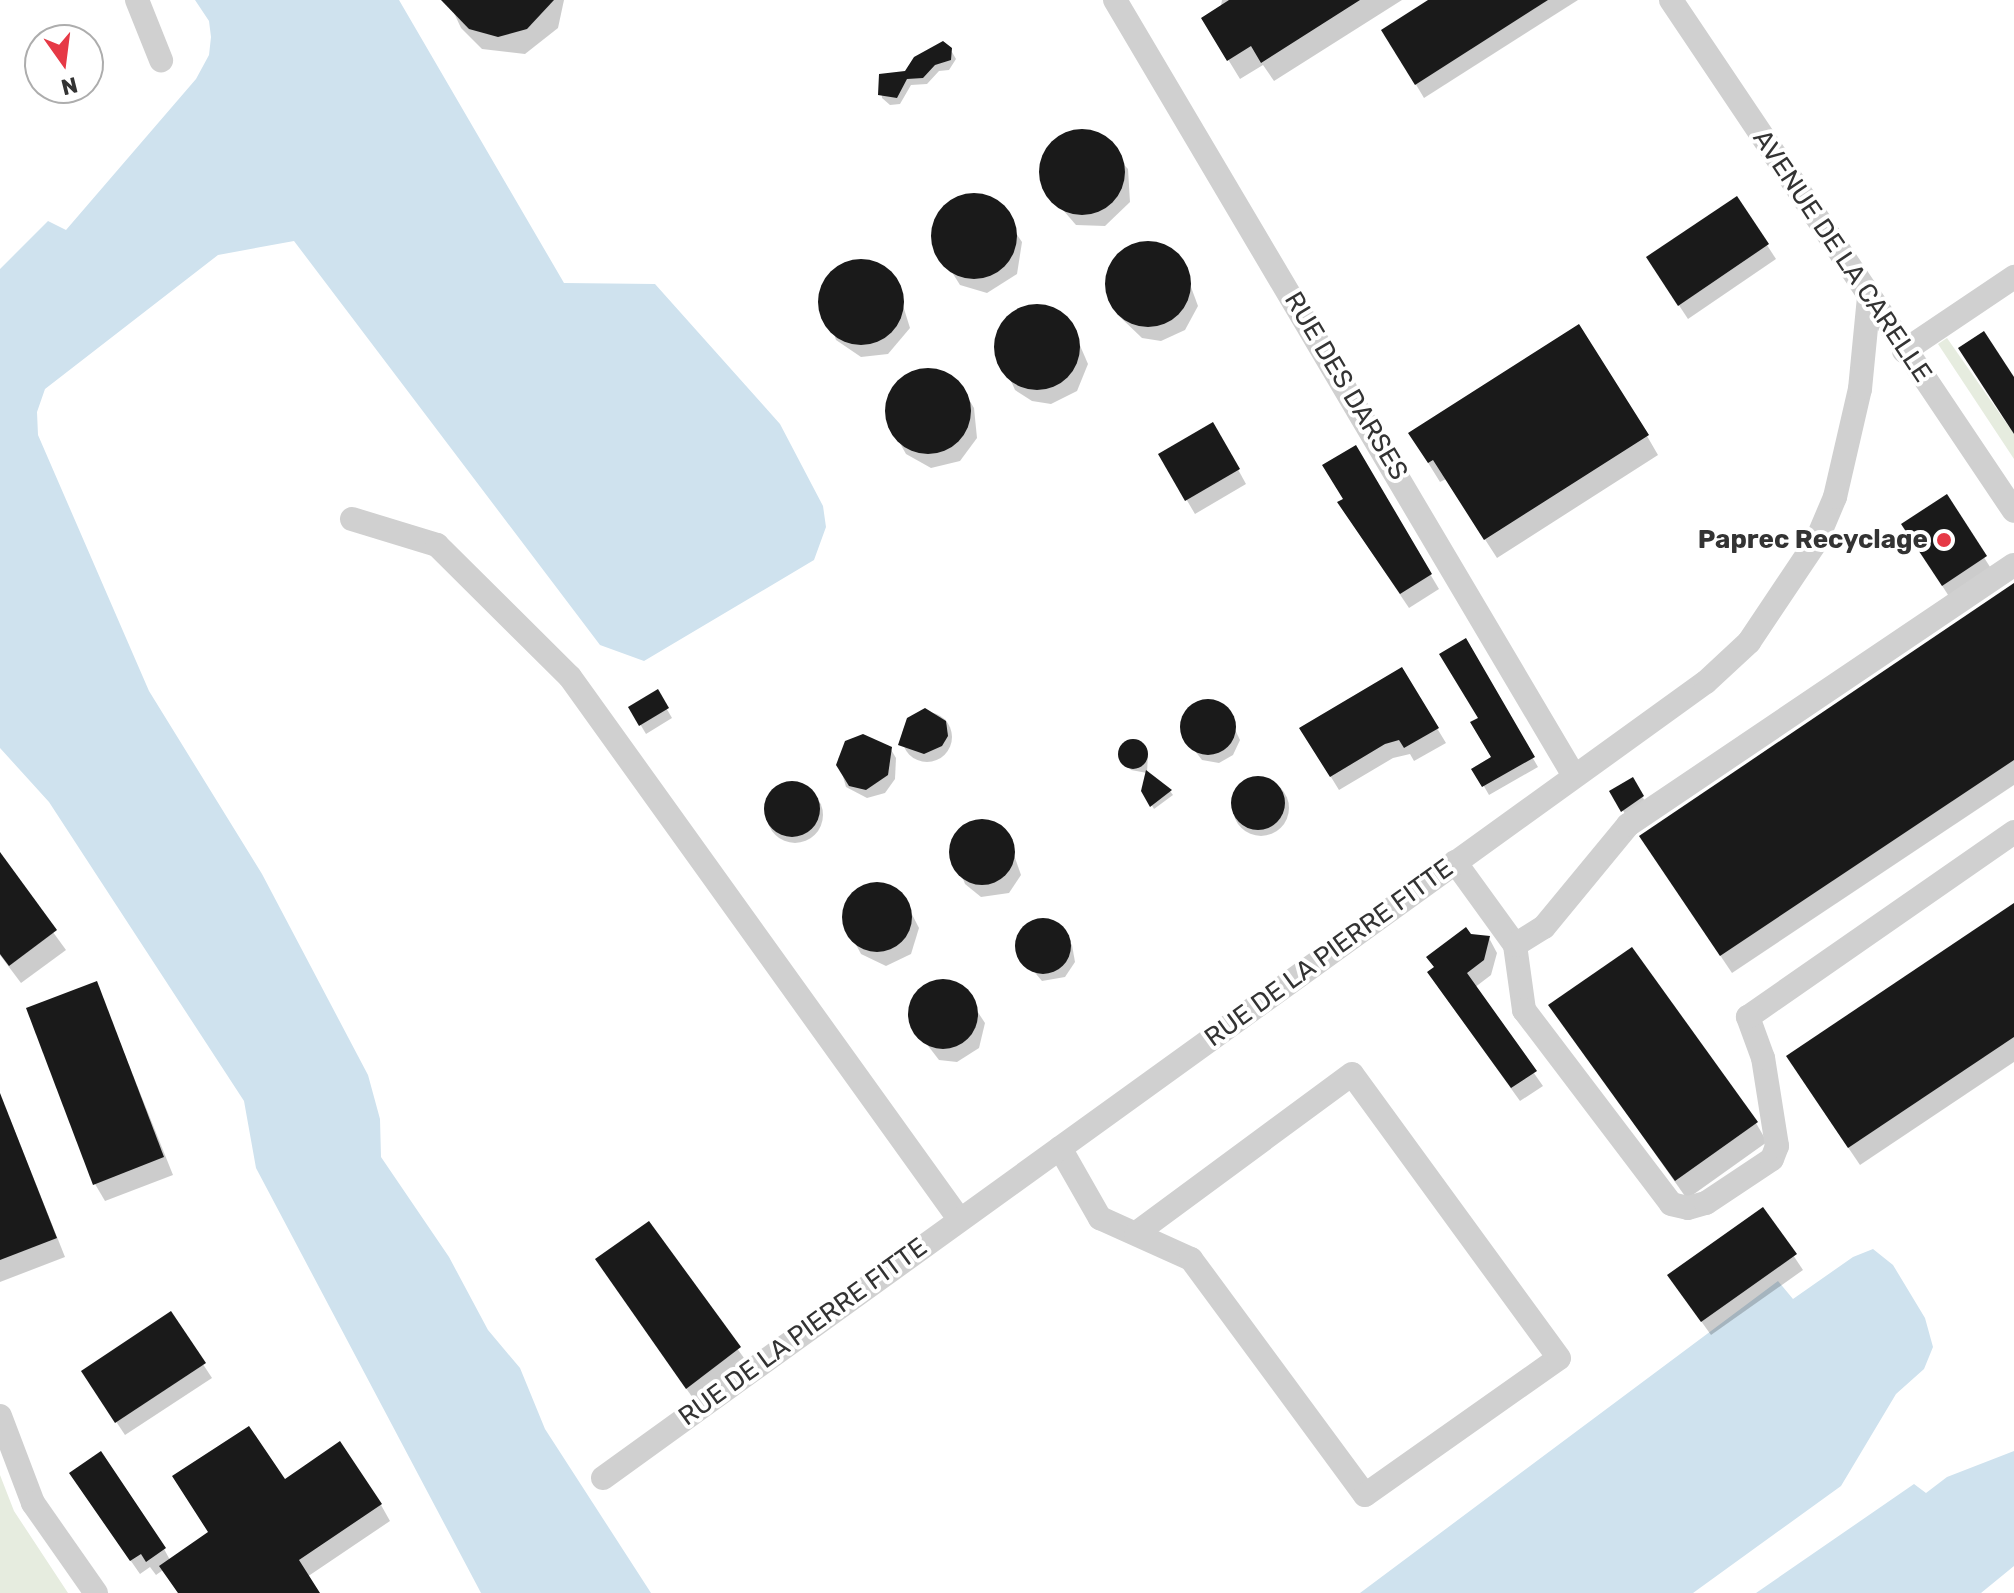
<!DOCTYPE html>
<style>
body{margin:0}
#map{position:relative;width:2014px;height:1593px;overflow:hidden;background:#fff;font-family:Rubik,sans-serif}
div>[style]{position:absolute}
[style*='--x']{left:calc(var(--x)*1px);top:calc(var(--y)*1px);width:calc(var(--w)*1px);rotate:calc(var(--a)*1deg)}
.green>*{inset:0;background:#e6ecdf}
.water>*{inset:0;background:#cfe2ee}
.shadow>*{inset:0;background:#0003}
.round{border-radius:50%}
.building>*{inset:0;background:#1a1a1a}
.minor>*{height:24px;margin:-12px;padding:0 12px;transform-origin:12px;border-radius:12px;background:#d0d0d0}
.dots>*{width:22px;height:22px;translate:-50% -50%;box-sizing:border-box;border:4px solid #fff;border-radius:50%}
span{translate:-50% -50%;white-space:nowrap;text-align:center;line-height:1.15;-webkit-text-stroke:8px #fff;paint-order:stroke}
.street-label{font-size:26px;color:#333}
.poi-label{font-size:26px;color:#333;font-weight:700}
.right{translate:-100% -50%;text-align:right}
.north{position:absolute;left:24px;top:24px;width:80px;height:80px;box-sizing:border-box;background:#fff;border:2px solid #adadad;border-radius:50%;rotate:166deg;font-size:22px;font-weight:700;line-height:32px;text-align:center;color:#333}
.north::after{content:'';display:block;margin:auto;width:28px;height:36px;background:#e63946;clip-path:polygon(50% 0,100% 100%,50% 72%,0 100%)}
</style>
<div id="map">
<div class="green">
<i style="clip-path:polygon(1947px 338px,2014px 434px,2014px 459px,1938px 344px)"></i>
<i style="clip-path:polygon(0 1475px,14px 1511px,68px 1593px,0 1593px)"></i>
</div>
<div class="water">
<i style="clip-path:polygon(195px 0,399px 0,564px 283px,655px 284px,780px 424px,823px 506px,826px 527px,814px 560px,644px 661px,600px 645px,294px 241px,218px 255px,45px 389px,37px 412px,38px 435px,149px 691px,262px 874px,368px 1075px,380px 1119px,381px 1157px,449px 1257px,488px 1330px,520px 1368px,545px 1429px,651px 1593px,481px 1593px,256px 1168px,244px 1101px,49px 802px,0 748px,0 269px,48px 221px,66px 230px,196px 79px,209px 55px,211px 37px,209px 21px)"></i>
<i style="clip-path:polygon(1873px 1249px,1893px 1265px,1925px 1318px,1933px 1347px,1924px 1369px,1896px 1394px,1841px 1486px,1693px 1593px,1360px 1593px,1778px 1281px,1793px 1299px,1853px 1257px)"></i>
<i style="clip-path:polygon(2014px 1451px,2014px 1566px,1981px 1593px,1756px 1593px,1914px 1484px,1926px 1493px,1947px 1477px)"></i>
</div>
<div class="shadow">
<i style="clip-path:polygon(448px 0,564px 0,558px 28px,525px 54px,482px 49px,461px 28px)"></i>
<i style="clip-path:polygon(1222px 0,1402px 0,1274px 81px,1263px 65px,1240px 79px,1215px 38px)"></i>
<i style="clip-path:polygon(1431px 0,1578px 0,1424px 98px,1384px 31px)"></i>
<i style="clip-path:polygon(952px 52px,956px 59px,949px 70px,939px 71px,927px 84px,911px 85px,900px 104px,890px 105px,882px 98px,880px 76px,906px 73px)"></i>
<i style="clip-path:polygon(1094px 133px,1128px 169px,1130px 202px,1105px 226px,1076px 225px,1044px 188px,1043px 160px,1065px 135px)"></i>
<i style="clip-path:polygon(962px 198px,993px 200px,1022px 242px,1017px 274px,987px 293px,960px 285px,933px 242px,938px 217px)"></i>
<i style="clip-path:polygon(1737px 199px,1776px 259px,1688px 319px,1657px 272px)"></i>
<i style="clip-path:polygon(1152px 244px,1181px 260px,1198px 306px,1185px 330px,1161px 341px,1142px 338px,1119px 316px,1107px 282px,1123px 252px)"></i>
<i style="clip-path:polygon(872px 263px,895px 280px,910px 328px,888px 354px,861px 357px,836px 340px,821px 296px,828px 278px,843px 266px)"></i>
<i style="clip-path:polygon(1033px 306px,1053px 309px,1069px 320px,1088px 364px,1077px 391px,1051px 404px,1032px 401px,1015px 390px,996px 347px,1007px 320px)"></i>
<i style="clip-path:polygon(933px 371px,952px 378px,965px 393px,974px 408px,977px 438px,960px 461px,931px 468px,906px 454px,887px 420px,888px 403px,905px 377px)"></i>
<i style="clip-path:polygon(1213px 424px,1246px 484px,1195px 514px,1160px 455px)"></i>
<i style="clip-path:polygon(1647px 436px,1658px 455px,1497px 558px,1446px 479px,1440px 482px,1422px 453px)"></i>
<i style="clip-path:polygon(1355px 448px,1439px 589px,1409px 608px,1348px 517px,1345px 500px)"></i>
<i style="clip-path:polygon(1946px 497px,2002px 586px,1960px 614px,1904px 525px)"></i>
<i style="clip-path:polygon(2014px 590px,2014px 785px,1732px 973px,1652px 854px)"></i>
<i style="clip-path:polygon(1465px 640px,1538px 767px,1489px 795px,1474px 769px,1494px 758px)"></i>
<i style="clip-path:polygon(1401px 669px,1446px 743px,1414px 761px,1410px 754px,1393px 758px,1339px 790px,1310px 743px)"></i>
<i style="clip-path:polygon(657px 692px,672px 718px,646px 734px,630px 707px)"></i>
<i style="clip-path:polygon(1200px 703px,1224px 707px,1240px 740px,1233px 755px,1219px 763px,1202px 760px,1185px 738px,1187px 713px)"></i>
<i class="round" style="left:902px;top:712px;width:50px;height:50px"></i>
<i style="clip-path:polygon(1136px 741px,1148px 753px,1147px 773px,1131px 770px,1121px 755px,1125px 744px)"></i>
<i style="clip-path:polygon(846px 743px,890px 748px,896px 758px,895px 779px,885px 793px,867px 798px,846px 787px,838px 759px)"></i>
<i class="round" style="left:1233px;top:780px;width:56px;height:56px"></i>
<i style="clip-path:polygon(1632px 780px,1648px 806px,1628px 819px,1612px 792px)"></i>
<i class="round" style="left:767px;top:787px;width:56px;height:56px"></i>
<i style="clip-path:polygon(1143px 790px,1170px 791px,1173px 795px,1154px 809px)"></i>
<i style="clip-path:polygon(989px 822px,1006px 832px,1021px 875px,1009px 893px,981px 897px,965px 884px,951px 847px,961px 829px)"></i>
<i style="clip-path:polygon(0 859px,66px 950px,21px 983px,0 955px)"></i>
<i style="clip-path:polygon(877px 884px,902px 895px,919px 928px,911px 954px,886px 966px,861px 954px,844px 922px,852px 895px)"></i>
<i style="clip-path:polygon(2014px 906px,2014px 1062px,1860px 1165px,1799px 1075px)"></i>
<i style="clip-path:polygon(1038px 921px,1054px 923px,1072px 945px,1075px 962px,1065px 977px,1042px 981px,1020px 955px,1020px 936px)"></i>
<i style="clip-path:polygon(1470px 936px,1489px 938px,1497px 953px,1491px 975px,1474px 988px,1543px 1086px,1520px 1101px,1438px 987px)"></i>
<i style="clip-path:polygon(934px 982px,960px 985px,985px 1023px,979px 1048px,957px 1062px,939px 1060px,912px 1025px,914px 998px)"></i>
<i style="clip-path:polygon(96px 983px,173px 1175px,105px 1201px,95px 1184px)"></i>
<i style="clip-path:polygon(1551px 1006px,1756px 1123px,1767px 1142px,1687px 1199px)"></i>
<i style="clip-path:polygon(10px 1119px,65px 1257px,0 1282px,0 1122px)"></i>
<i style="clip-path:polygon(1763px 1210px,1803px 1270px,1711px 1335px,1678px 1289px)"></i>
<i style="clip-path:polygon(648px 1224px,749px 1365px,697px 1404px,597px 1260px)"></i>
<i style="clip-path:polygon(170px 1314px,212px 1378px,125px 1435px,91px 1384px)"></i>
<i style="clip-path:polygon(284px 1482px,381px 1505px,390px 1521px,307px 1577px,318px 1593px,178px 1593px,163px 1570px,156px 1575px,150px 1567px,140px 1574px,80px 1488px,164px 1549px,170px 1560px)"></i>
</div>
<div class="building">
<i style="clip-path:polygon(441px 0,554px 0,527px 29px,498px 37px,469px 29px)"></i>
<i style="clip-path:polygon(1229px 0,1360px 0,1261px 63px,1251px 46px,1227px 61px,1201px 18px)"></i>
<i style="clip-path:polygon(1428px 0,1548px 0,1415px 85px,1381px 30px)"></i>
<i style="clip-path:polygon(943px 41px,952px 48px,951px 60px,935px 65px,923px 78px,907px 79px,897px 98px,878px 95px,879px 74px,905px 71px,914px 57px)"></i>
<i class="round" style="left:1039px;top:129px;width:86px;height:86px"></i>
<i class="round" style="left:931px;top:193px;width:86px;height:86px"></i>
<i style="clip-path:polygon(1737px 196px,1769px 244px,1678px 306px,1646px 257px)"></i>
<i class="round" style="left:1105px;top:241px;width:86px;height:86px"></i>
<i class="round" style="left:818px;top:259px;width:86px;height:86px"></i>
<i class="round" style="left:994px;top:304px;width:86px;height:86px"></i>
<i style="clip-path:polygon(1579px 324px,1649px 435px,1484px 540px,1433px 460px,1428px 463px,1408px 433px)"></i>
<i style="clip-path:polygon(1984px 331px,2014px 377px,2014px 434px,1958px 348px)"></i>
<i class="round" style="left:885px;top:368px;width:86px;height:86px"></i>
<i style="clip-path:polygon(1213px 422px,1240px 469px,1185px 501px,1158px 454px)"></i>
<i style="clip-path:polygon(1356px 445px,1432px 574px,1400px 594px,1337px 502px,1343px 499px,1322px 465px)"></i>
<i style="clip-path:polygon(1947px 494px,1987px 556px,1942px 586px,1901px 524px)"></i>
<i style="clip-path:polygon(2014px 583px,2014px 760px,1720px 956px,1639px 836px)"></i>
<i style="clip-path:polygon(1466px 638px,1535px 757px,1482px 787px,1471px 769px,1491px 757px,1470px 722px,1478px 718px,1439px 654px)"></i>
<i style="clip-path:polygon(1402px 667px,1439px 728px,1404px 748px,1399px 740px,1385px 744px,1330px 777px,1299px 728px)"></i>
<i style="clip-path:polygon(658px 689px,669px 708px,639px 726px,628px 707px)"></i>
<i class="round" style="left:1180px;top:699px;width:56px;height:56px"></i>
<i style="clip-path:polygon(925px 708px,946px 721px,948px 736px,942px 746px,924px 754px,898px 745px,907px 718px)"></i>
<i style="clip-path:polygon(863px 734px,892px 747px,888px 775px,866px 790px,849px 786px,836px 765px,845px 741px)"></i>
<i class="round" style="left:1118px;top:739px;width:30px;height:30px"></i>
<i style="clip-path:polygon(1146px 770px,1172px 790px,1150px 807px,1141px 791px)"></i>
<i class="round" style="left:1231px;top:776px;width:54px;height:54px"></i>
<i style="clip-path:polygon(1633px 777px,1644px 796px,1621px 812px,1609px 791px)"></i>
<i class="round" style="left:764px;top:781px;width:56px;height:56px"></i>
<i class="round" style="left:949px;top:819px;width:66px;height:66px"></i>
<i style="clip-path:polygon(0 852px,57px 930px,9px 966px,0 954px)"></i>
<i class="round" style="left:842px;top:882px;width:70px;height:70px"></i>
<i style="clip-path:polygon(2014px 903px,2014px 1037px,1848px 1148px,1786px 1056px)"></i>
<i class="round" style="left:1015px;top:918px;width:56px;height:56px"></i>
<i style="clip-path:polygon(1466px 927px,1471px 934px,1490px 936px,1484px 960px,1467px 973px,1537px 1071px,1511px 1088px,1427px 972px,1434px 967px,1426px 957px)"></i>
<i style="clip-path:polygon(1632px 947px,1758px 1122px,1675px 1181px,1548px 1005px)"></i>
<i class="round" style="left:908px;top:979px;width:70px;height:70px"></i>
<i style="clip-path:polygon(97px 981px,164px 1157px,93px 1185px,26px 1008px)"></i>
<i style="clip-path:polygon(0 1093px,57px 1238px,0 1260px)"></i>
<i style="clip-path:polygon(1763px 1207px,1797px 1254px,1701px 1322px,1667px 1275px)"></i>
<i style="clip-path:polygon(649px 1221px,741px 1347px,686px 1389px,595px 1259px)"></i>
<i style="clip-path:polygon(171px 1311px,206px 1363px,115px 1423px,81px 1371px)"></i>
<i style="clip-path:polygon(249px 1426px,285px 1479px,340px 1441px,382px 1504px,299px 1560px,320px 1593px,178px 1593px,159px 1566px,208px 1532px,172px 1476px)"></i>
<i style="clip-path:polygon(101px 1451px,166px 1548px,146px 1562px,141px 1554px,130px 1561px,69px 1473px)"></i>
</div>
<div class="minor">
<i style="--x:137;--y:0;--w:65;--a:68.2"></i>
<i style="--x:1115;--y:0;--w:899;--a:59.39"></i>
<i style="--x:1671;--y:0;--w:615;--a:56.13"></i>
<i style="--x:1904;--y:351;--w:133;--a:-33.9"></i>
<i style="--x:352;--y:519;--w:89;--a:17"></i>
<i style="--x:437;--y:545;--w:187;--a:44.8"></i>
<i style="--x:570;--y:677;--w:667;--a:54.33"></i>
<i style="--x:1455;--y:862;--w:102;--a:54.1"></i>
<i style="--x:1515;--y:945;--w:66;--a:82.1"></i>
<i style="--x:1524;--y:1010;--w:243;--a:52.8"></i>
<i style="--x:1671;--y:1204;--w:17;--a:13"></i>
<i style="--x:1688;--y:1208;--w:19;--a:-16"></i>
<i style="--x:1706;--y:1203;--w:79;--a:-33.7"></i>
<i style="--x:1772;--y:1159;--w:14;--a:-69"></i>
<i style="--x:1777;--y:1146;--w:89;--a:-99"></i>
<i style="--x:1763;--y:1058;--w:44;--a:-110.1"></i>
<i style="--x:1748;--y:1017;--w:324;--a:-34.8"></i>
<i style="--x:1515;--y:945;--w:34;--a:-32"></i>
<i style="--x:1544;--y:927;--w:132;--a:-50.5"></i>
<i style="--x:1628;--y:825;--w:465;--a:-34"></i>
<i style="--x:1060;--y:1148;--w:81;--a:60.3"></i>
<i style="--x:1100;--y:1218;--w:100;--a:24.3"></i>
<i style="--x:1191;--y:1259;--w:293;--a:53.6"></i>
<i style="--x:1365;--y:1495;--w:237;--a:-35.2"></i>
<i style="--x:1559;--y:1358;--w:351;--a:-126.1"></i>
<i style="--x:1352;--y:1074;--w:268;--a:143.6"></i>
<i style="--x:0;--y:1416;--w:93;--a:69.2"></i>
<i style="--x:33;--y:1503;--w:110;--a:55"></i>
<i style="--x:603;--y:1478;--w:1360;--a:-35.82"></i>
<i style="--x:1706;--y:682;--w:59;--a:-42.9"></i>
<i style="--x:1749;--y:642;--w:120;--a:-56.2"></i>
<i style="--x:1816;--y:542;--w:49;--a:-67.1"></i>
<i style="--x:1835;--y:497;--w:111;--a:-77"></i>
<i style="--x:1860;--y:389;--w:92;--a:-84.4"></i>
</div>
<div class="dots">
<i style="left:1944px;top:540px;background:#e63946"></i>
</div>
<div class="street-label">
<span style="left:1842px;top:256px;rotate:56deg">AVENUE DE LA CARELLE</span>
<span style="left:1346px;top:386px;rotate:59deg">RUE DES DARSES</span>
<span style="left:1329px;top:953px;rotate:-36deg">RUE DE LA PIERRE FITTE</span>
<span style="left:803px;top:1332px;rotate:-36deg">RUE DE LA PIERRE FITTE</span>
</div>
<div class="poi-label">
<span class="right" style="left:1928px;top:540px">Paprec Recyclage</span>
</div>
<div class="north">N</div>
</div>
